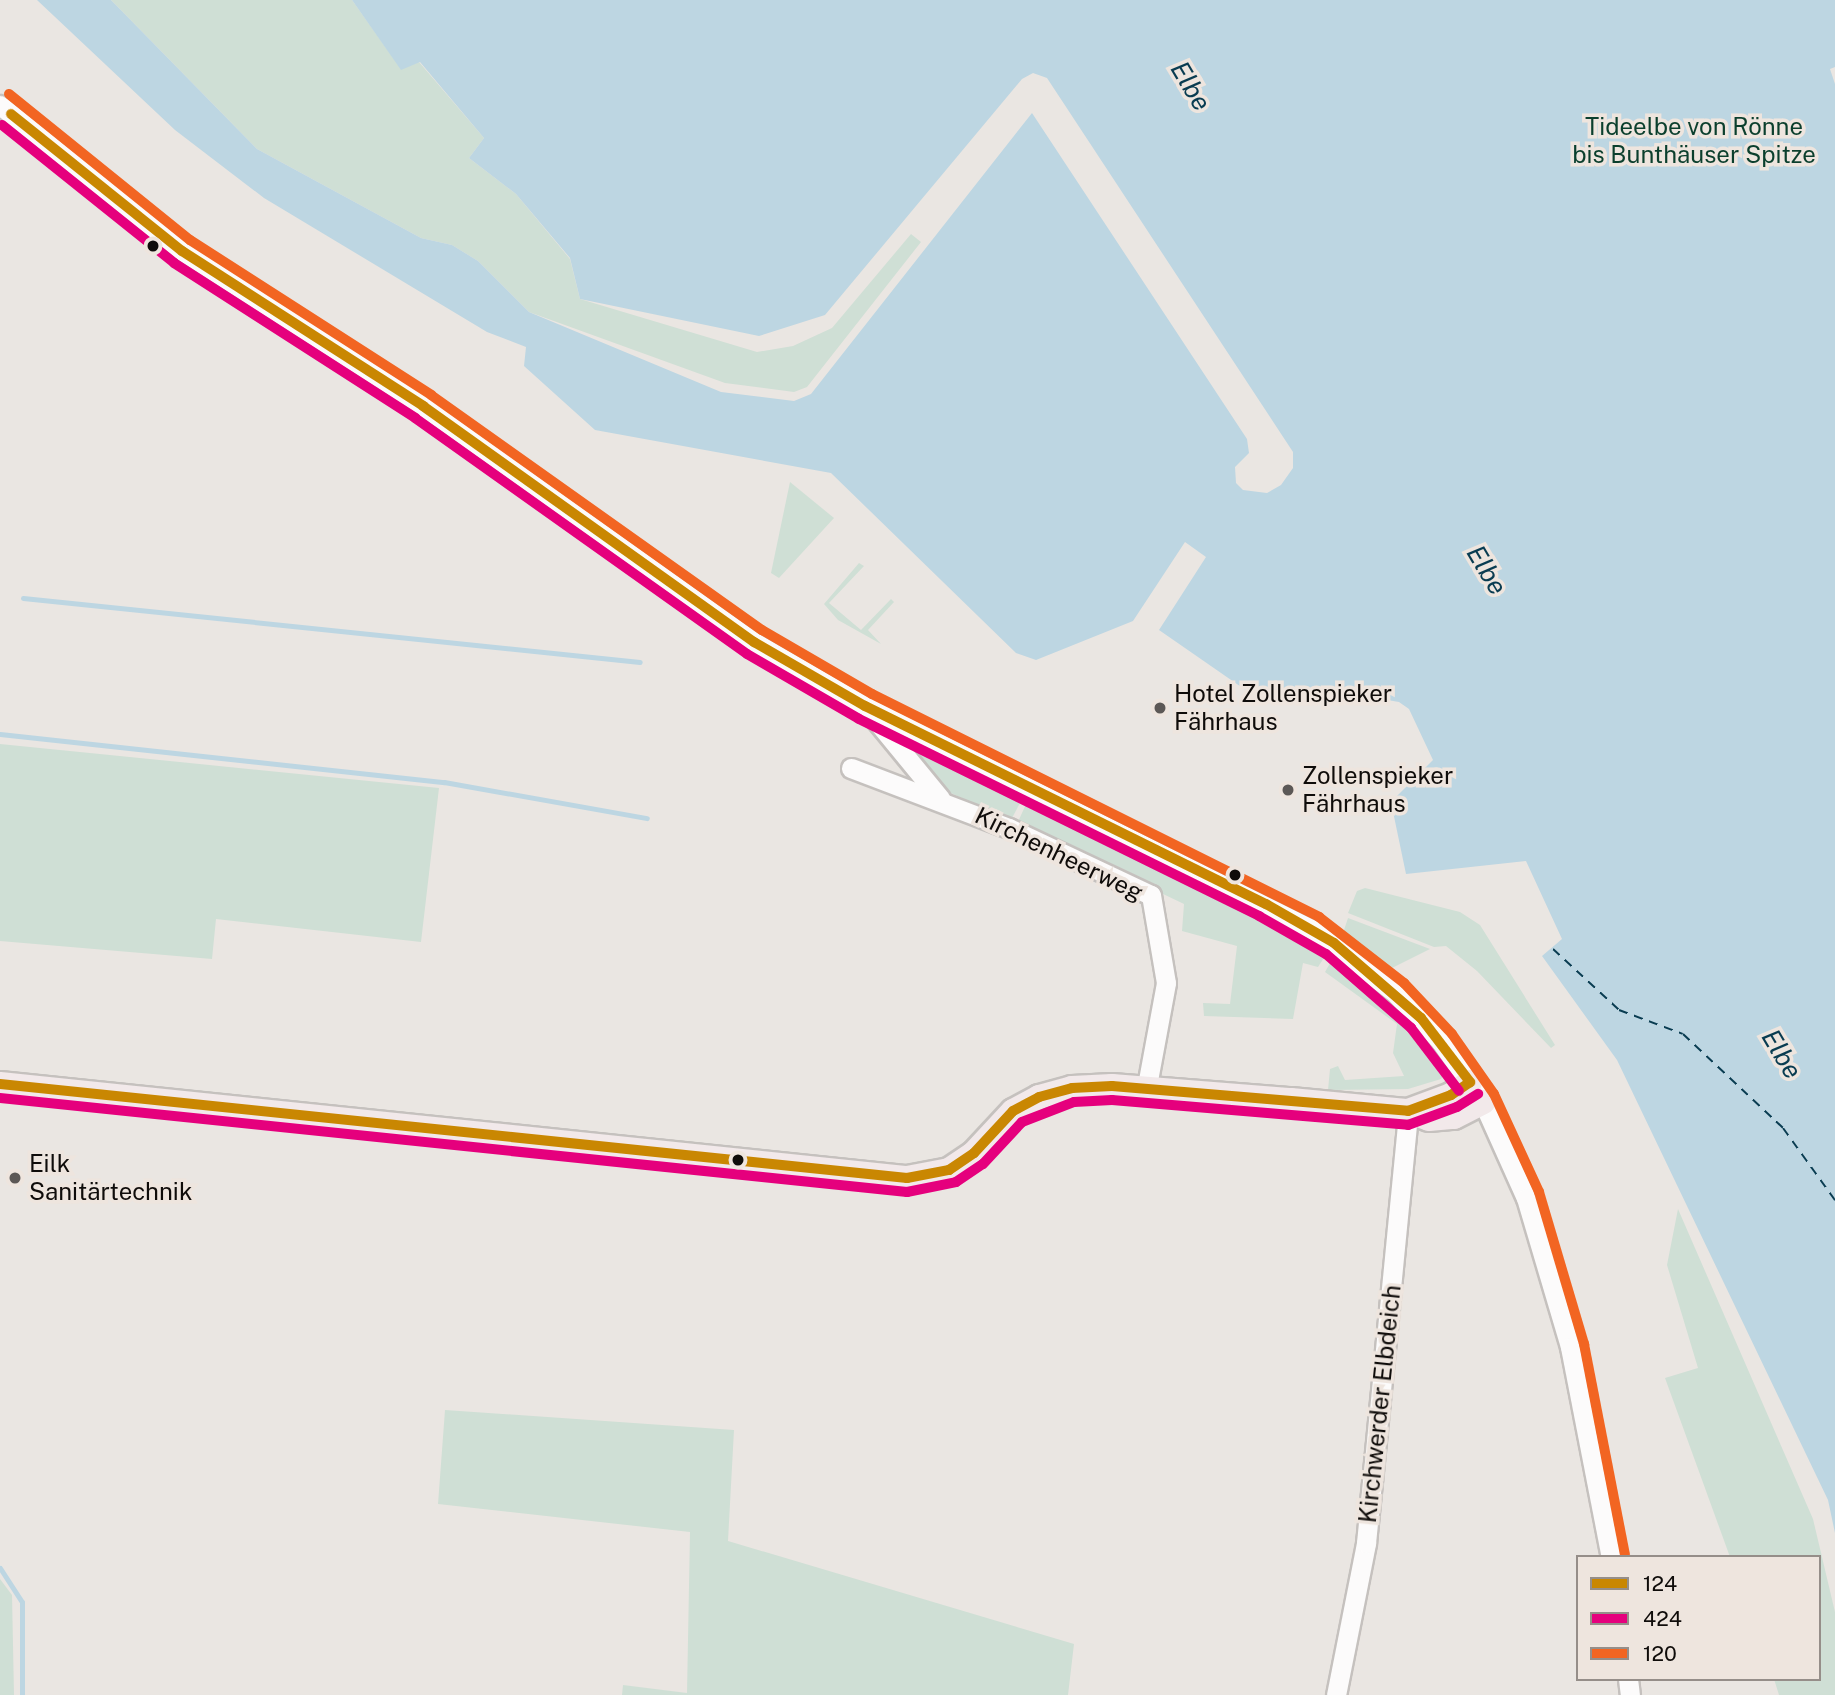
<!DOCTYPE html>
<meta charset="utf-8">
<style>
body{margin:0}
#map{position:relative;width:1835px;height:1695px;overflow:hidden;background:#eae6e2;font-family:"Public Sans",sans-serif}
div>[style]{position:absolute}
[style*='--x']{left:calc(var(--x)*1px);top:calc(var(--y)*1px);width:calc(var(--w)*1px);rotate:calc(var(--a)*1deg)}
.green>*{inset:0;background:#cfdfd5}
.water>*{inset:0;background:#bdd6e2}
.stream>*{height:5px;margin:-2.5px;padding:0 2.5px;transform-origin:2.5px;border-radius:2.5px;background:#bdd6e2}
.ferry>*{height:2px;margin-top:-1px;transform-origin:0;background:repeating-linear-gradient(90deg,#093c51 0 9px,transparent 0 16px)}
.roads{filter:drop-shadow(2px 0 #c5c1be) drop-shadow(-2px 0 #c5c1be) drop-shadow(0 2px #c5c1be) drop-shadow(0 -2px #c5c1be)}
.minor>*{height:19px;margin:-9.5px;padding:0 9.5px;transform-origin:9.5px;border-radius:9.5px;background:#fcfbfb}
.major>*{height:24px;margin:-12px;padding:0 12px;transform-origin:12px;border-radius:12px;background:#f2e9ea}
.bus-1>*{height:10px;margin:-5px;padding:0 5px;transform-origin:5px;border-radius:5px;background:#c98702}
.bus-2>*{height:10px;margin:-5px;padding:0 5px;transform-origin:5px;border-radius:5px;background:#e5007d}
.bus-3>*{height:10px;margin:-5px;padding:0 5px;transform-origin:5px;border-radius:5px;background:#f26522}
.dots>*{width:19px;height:19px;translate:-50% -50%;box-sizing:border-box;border:4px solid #eee5de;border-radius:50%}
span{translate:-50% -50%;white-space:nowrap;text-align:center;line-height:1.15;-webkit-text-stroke:7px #eee5de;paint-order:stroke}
.park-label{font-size:24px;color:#0b3f2d}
.poi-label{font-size:24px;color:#0f0c0a}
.left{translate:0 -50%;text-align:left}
.street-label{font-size:24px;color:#0f0c0a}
.water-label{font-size:26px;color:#093c51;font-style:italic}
.legend{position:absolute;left:1576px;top:1555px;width:245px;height:126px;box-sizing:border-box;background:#eee5de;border:2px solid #958e89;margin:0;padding:9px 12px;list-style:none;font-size:21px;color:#0f0c0a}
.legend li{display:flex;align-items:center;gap:14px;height:35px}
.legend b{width:35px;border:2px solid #958e89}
</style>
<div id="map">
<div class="green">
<i style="clip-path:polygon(111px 0,352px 0,401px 69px,419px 62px,484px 138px,469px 158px,516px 194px,570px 259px,580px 299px,757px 352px,793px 346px,832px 328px,911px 234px,921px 242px,807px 387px,794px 392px,725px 383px,529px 312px,478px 261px,452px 245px,421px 238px,257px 149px)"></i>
<i style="clip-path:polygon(790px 482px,834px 518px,779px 578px,771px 573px)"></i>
<i style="clip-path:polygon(859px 563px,864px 566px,829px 603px,861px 630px,891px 599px,894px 602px,868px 630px,881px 644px,838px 620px,824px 604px)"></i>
<i style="clip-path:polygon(892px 732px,1022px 799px,1011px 820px,944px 790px)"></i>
<i style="clip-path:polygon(0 744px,439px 788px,421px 942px,216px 919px,212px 959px,0 941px)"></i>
<i style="clip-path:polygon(1027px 802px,1316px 942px,1327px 953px,1318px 967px,1303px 963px,1293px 1019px,1204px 1016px,1203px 1003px,1230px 1004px,1237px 946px,1182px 931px,1184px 904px,1017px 824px)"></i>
<i style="clip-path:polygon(1365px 888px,1460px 912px,1480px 925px,1555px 1045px,1551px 1048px,1477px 971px,1446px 946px,1434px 947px,1348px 913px,1357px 891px)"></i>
<i style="clip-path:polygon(1348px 918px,1430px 949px,1390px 969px,1343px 933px)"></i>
<i style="clip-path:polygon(1333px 958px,1357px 977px,1363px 976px,1408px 1018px,1441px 1057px,1445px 1073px,1441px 1079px,1408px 1089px,1328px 1090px,1330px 1069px,1338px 1066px,1345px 1080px,1404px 1076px,1393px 1053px,1397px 1024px,1325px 972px)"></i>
<i style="clip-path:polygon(1678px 1209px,1813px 1519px,1835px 1612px,1835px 1695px,1779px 1695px,1774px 1679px,1819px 1679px,1819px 1557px,1730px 1557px,1665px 1378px,1698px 1368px,1667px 1265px)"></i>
<i style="clip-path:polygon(445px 1410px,734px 1430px,728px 1541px,1074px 1644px,1068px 1695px,622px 1695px,623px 1685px,687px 1693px,690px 1532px,438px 1504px)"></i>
<i style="clip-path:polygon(0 1579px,12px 1595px,14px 1695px,0 1695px)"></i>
</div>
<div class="water">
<i style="clip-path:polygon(37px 0,111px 0,257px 149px,421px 238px,452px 245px,478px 261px,529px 312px,721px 392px,794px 401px,811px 394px,1032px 113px,1247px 439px,1249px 453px,1235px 467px,1236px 483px,1243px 490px,1267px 493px,1281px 485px,1293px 468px,1293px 452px,1047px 78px,1033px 73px,1022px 79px,825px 315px,759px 336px,580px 299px,570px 258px,516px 194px,469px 158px,484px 138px,420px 62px,401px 70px,352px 0,1835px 0,1835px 67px,1830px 69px,1835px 84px,1835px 1533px,1828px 1500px,1617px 1060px,1542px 956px,1562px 939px,1526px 861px,1406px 874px,1391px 802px,1433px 760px,1409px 709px,1399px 702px,1358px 695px,1247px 691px,1159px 630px,1206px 557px,1185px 542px,1133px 621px,1036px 660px,1016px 653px,831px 473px,595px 430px,524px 366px,526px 347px,487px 332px,264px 198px,175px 130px)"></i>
</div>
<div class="stream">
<i style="--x:23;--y:598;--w:620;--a:5.92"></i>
<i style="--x:0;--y:734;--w:447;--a:6.2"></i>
<i style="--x:444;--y:782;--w:206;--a:10.1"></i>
<i style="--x:0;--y:1568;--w:40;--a:57.1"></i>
<i style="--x:22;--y:1602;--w:93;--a:90"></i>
</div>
<div class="ferry">
<i style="--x:1553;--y:949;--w:90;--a:42.7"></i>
<i style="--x:1619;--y:1010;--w:68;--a:20.6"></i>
<i style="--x:1683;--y:1034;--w:137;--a:43.2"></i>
<i style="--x:1783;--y:1128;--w:89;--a:54.2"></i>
</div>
<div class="roads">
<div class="minor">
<i style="--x:0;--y:105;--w:233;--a:38.7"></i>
<i style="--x:182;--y:251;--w:287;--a:32.7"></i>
<i style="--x:423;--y:406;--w:407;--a:35.5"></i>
<i style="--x:754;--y:642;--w:128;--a:30"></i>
<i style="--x:865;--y:706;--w:501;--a:26.57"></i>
<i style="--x:1313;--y:930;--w:103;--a:37.5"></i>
<i style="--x:1395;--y:993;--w:67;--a:46.8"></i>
<i style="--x:1441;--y:1042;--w:73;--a:55"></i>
<i style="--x:1483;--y:1102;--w:105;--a:65.9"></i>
<i style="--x:1526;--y:1198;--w:155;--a:73.5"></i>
<i style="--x:1570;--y:1347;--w:214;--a:79"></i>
<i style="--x:866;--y:708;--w:117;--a:50.6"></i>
<i style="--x:851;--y:768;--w:169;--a:20.8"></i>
<i style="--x:1009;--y:828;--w:157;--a:25.3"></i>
<i style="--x:1151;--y:895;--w:89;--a:80.3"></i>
<i style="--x:1166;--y:983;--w:110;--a:100.5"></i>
<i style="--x:1628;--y:1679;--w:16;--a:83"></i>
<i style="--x:1336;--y:1695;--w:155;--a:-78.8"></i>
<i style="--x:1366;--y:1543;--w:434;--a:-84.4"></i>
</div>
<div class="major">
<i style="--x:0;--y:1084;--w:912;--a:5.92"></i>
<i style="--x:907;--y:1178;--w:43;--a:-10.8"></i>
<i style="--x:949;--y:1170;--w:30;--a:-34"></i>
<i style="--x:974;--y:1153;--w:57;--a:-47.1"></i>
<i style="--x:1013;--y:1111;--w:30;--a:-28"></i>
<i style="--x:1039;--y:1097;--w:34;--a:-15"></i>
<i style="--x:1072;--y:1088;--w:40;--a:-2.9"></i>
<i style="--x:1112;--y:1086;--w:180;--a:4.5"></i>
<i style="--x:1291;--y:1100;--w:118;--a:5.4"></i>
<i style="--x:1408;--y:1111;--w:22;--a:21"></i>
<i style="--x:1429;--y:1119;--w:25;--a:-5"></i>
<i style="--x:1454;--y:1117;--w:33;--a:-27"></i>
<i style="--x:1408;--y:1111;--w:46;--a:-20.4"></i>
<i style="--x:1451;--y:1095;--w:23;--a:-34"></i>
</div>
</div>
<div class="bus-1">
<i style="--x:11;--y:114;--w:219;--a:38.7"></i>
<i style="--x:182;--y:251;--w:287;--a:32.7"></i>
<i style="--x:423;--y:406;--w:407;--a:35.5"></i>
<i style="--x:754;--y:642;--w:128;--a:30"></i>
<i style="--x:865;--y:706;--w:447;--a:26.3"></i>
<i style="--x:1266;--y:904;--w:78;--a:29.8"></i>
<i style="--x:1334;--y:943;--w:115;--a:40.8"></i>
<i style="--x:1421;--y:1018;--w:81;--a:52.6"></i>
<i style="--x:0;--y:1084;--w:912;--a:5.92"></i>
<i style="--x:907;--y:1178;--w:43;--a:-10.8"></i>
<i style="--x:949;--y:1170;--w:30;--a:-34"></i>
<i style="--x:974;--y:1153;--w:57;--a:-47.1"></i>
<i style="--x:1013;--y:1111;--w:30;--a:-28"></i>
<i style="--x:1039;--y:1097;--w:34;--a:-15"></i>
<i style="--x:1072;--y:1088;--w:40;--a:-2.9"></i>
<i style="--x:1112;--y:1086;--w:297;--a:4.8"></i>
<i style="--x:1408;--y:1111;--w:46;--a:-20.4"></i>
<i style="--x:1451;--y:1095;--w:23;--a:-34"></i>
</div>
<div class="bus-2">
<i style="--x:2;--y:125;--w:221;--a:38.7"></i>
<i style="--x:174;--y:263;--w:287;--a:32.7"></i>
<i style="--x:415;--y:418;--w:407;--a:35.4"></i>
<i style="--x:747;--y:654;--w:129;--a:30.1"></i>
<i style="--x:859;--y:719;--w:446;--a:26.2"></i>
<i style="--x:1259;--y:916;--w:77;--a:29.6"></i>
<i style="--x:1326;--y:954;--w:113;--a:41"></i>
<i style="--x:1411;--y:1028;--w:79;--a:52.7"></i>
<i style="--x:0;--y:1098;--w:912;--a:5.92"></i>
<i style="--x:907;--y:1192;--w:50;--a:-11.5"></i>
<i style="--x:956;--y:1182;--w:32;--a:-34"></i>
<i style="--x:983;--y:1164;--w:57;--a:-47.1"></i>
<i style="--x:1022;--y:1122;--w:56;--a:-21"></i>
<i style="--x:1074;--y:1102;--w:38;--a:-3"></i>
<i style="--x:1112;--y:1100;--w:297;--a:4.8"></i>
<i style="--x:1408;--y:1125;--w:52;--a:-20.2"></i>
<i style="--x:1457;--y:1107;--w:25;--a:-32"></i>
</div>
<div class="bus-3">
<i style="--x:9;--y:94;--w:233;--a:38.9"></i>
<i style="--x:190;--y:240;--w:287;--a:32.7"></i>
<i style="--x:431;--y:395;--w:406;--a:35.4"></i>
<i style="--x:762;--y:630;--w:127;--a:30.2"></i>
<i style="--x:872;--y:694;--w:500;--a:26.5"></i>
<i style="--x:1319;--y:917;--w:108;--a:37.8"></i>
<i style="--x:1404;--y:983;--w:70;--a:46.7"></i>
<i style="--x:1452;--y:1034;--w:73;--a:55"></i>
<i style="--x:1494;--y:1094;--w:108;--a:65.3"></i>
<i style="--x:1539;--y:1192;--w:159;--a:73.5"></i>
<i style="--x:1584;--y:1344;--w:214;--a:79"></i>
</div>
<div class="dots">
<i style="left:153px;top:246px;background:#0f0c0a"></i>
<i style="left:1160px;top:708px;background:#5c5856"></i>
<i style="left:1288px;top:790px;background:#5c5856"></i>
<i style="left:1235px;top:875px;background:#0f0c0a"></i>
<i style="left:738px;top:1160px;background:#0f0c0a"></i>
<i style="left:15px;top:1178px;background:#5c5856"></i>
</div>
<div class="park-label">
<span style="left:1694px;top:141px">Tideelbe von Rönne<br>bis Bunthäuser Spitze</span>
</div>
<div class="poi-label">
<span class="left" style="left:1174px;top:708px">Hotel Zollenspieker<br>Fährhaus</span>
<span class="left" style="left:1302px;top:790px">Zollenspieker<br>Fährhaus</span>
<span class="left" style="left:29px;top:1178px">Eilk<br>Sanitärtechnik</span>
</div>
<div class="street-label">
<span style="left:1059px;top:854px;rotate:26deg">Kirchenheerweg</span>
<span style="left:1380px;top:1404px;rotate:-84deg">Kirchwerder Elbdeich</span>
</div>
<div class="water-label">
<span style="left:1191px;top:86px;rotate:59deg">Elbe</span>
<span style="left:1487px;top:570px;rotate:59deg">Elbe</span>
<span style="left:1782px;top:1054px;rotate:59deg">Elbe</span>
</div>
<ul class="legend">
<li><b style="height:9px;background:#c98702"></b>124</li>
<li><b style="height:9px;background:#e5007d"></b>424</li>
<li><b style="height:9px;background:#f26522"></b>120</li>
</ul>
</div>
